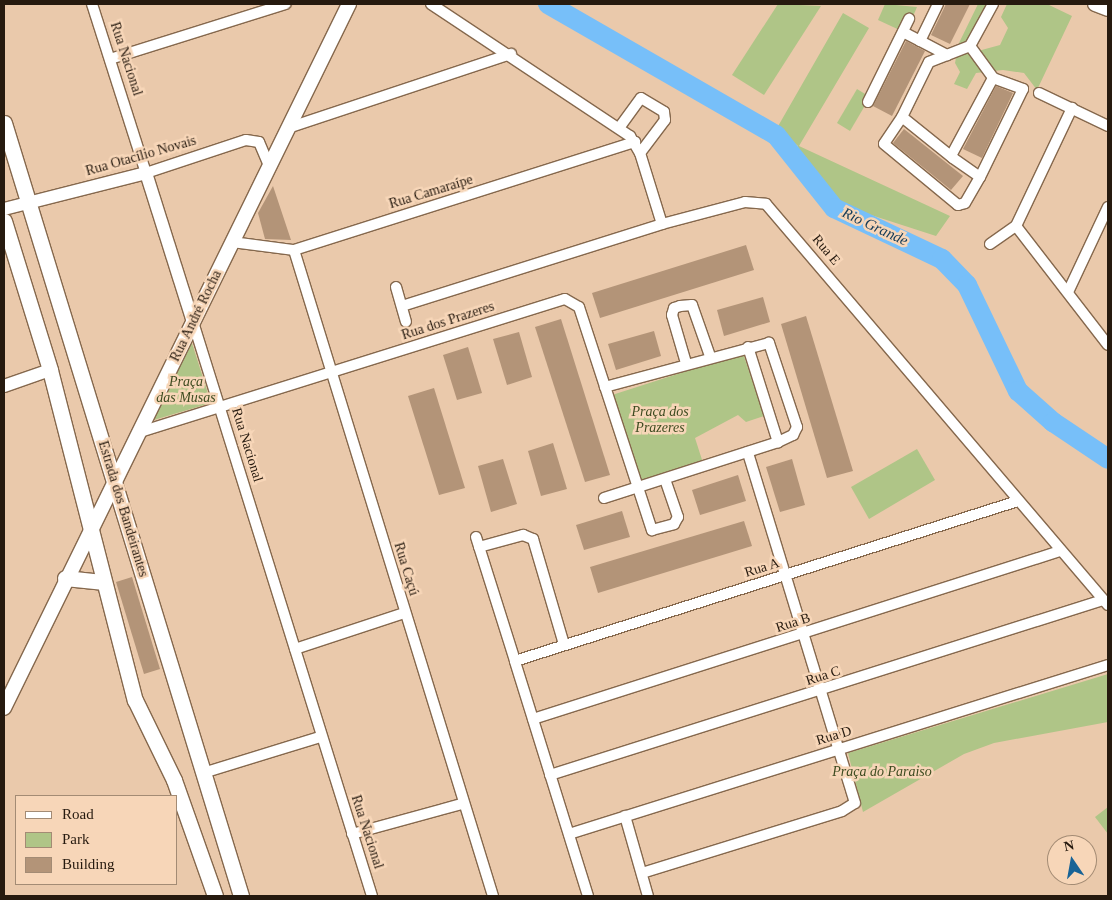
<!DOCTYPE html>
<meta charset="utf-8">
<style>
body{margin:0}
#map{position:relative;width:1112px;height:900px;overflow:hidden;background:#eac9ab;font-family:"Times New Roman",serif}
div>[style]{position:absolute}
[style*='--x']{left:calc(var(--x)*1px);top:calc(var(--y)*1px);width:calc(var(--w)*1px);rotate:calc(var(--a)*1deg)}
.green>*{inset:0;background:#afc587}
.river>*{height:20px;margin:-10px;padding:0 10px;transform-origin:10px;border-radius:10px;background:#77bff9}
.building>*{inset:0;background:#b39478}
.roads{filter:drop-shadow(1px 0 #85684d) drop-shadow(-1px 0 #85684d) drop-shadow(0 1px #85684d) drop-shadow(0 -1px #85684d)}
.minor>*{height:10px;margin:-5px;padding:0 5px;transform-origin:5px;border-radius:5px;background:#fff}
.tertiary>*{height:12px;margin:-6px;padding:0 6px;transform-origin:6px;border-radius:6px;background:#fff}
.secondary>*{height:14px;margin:-7px;padding:0 7px;transform-origin:7px;border-radius:7px;background:#fff}
.primary>*{height:15px;margin:-7.5px;padding:0 7.5px;transform-origin:7.5px;border-radius:7.5px;background:#fff}
span{translate:-50% -50%;white-space:nowrap;text-align:center;line-height:1.15;-webkit-text-stroke:5px #f7d6b8;paint-order:stroke}
.street-label{font-size:14px;color:#261a0f}
.park-label{font-size:14px;color:#3d4b20;font-style:italic}
.water-label{font-size:15px;color:#143b58;font-style:italic}
.frame{position:absolute;inset:0;border:5px solid #261a0f;pointer-events:none}
.legend{position:absolute;left:15px;top:795px;width:162px;height:90px;box-sizing:border-box;background:#f7d6b8;border:1px solid #a38b74;margin:0;padding:6px 9px;list-style:none;font-size:15px;color:#261a0f}
.legend li{display:flex;align-items:center;gap:10px;height:25px}
.legend b{width:25px;border:1px solid #a38b74}
.north{position:absolute;left:1047px;top:835px;width:50px;height:50px;box-sizing:border-box;background:#f7d6b8;border:1px solid #a38b74;border-radius:50%;rotate:348deg;font-size:14px;font-weight:700;line-height:20px;text-align:center;color:#261a0f}
.north::after{content:'';display:block;margin:auto;width:18px;height:22px;background:#186396;clip-path:polygon(50% 0,100% 100%,50% 72%,0 100%)}
</style>
<div id="map">
<div class="green">
<i style="clip-path:polygon(778px 4px,821px 6px,764px 95px,732px 75px)"></i>
<i style="clip-path:polygon(885px 4px,917px 7px,906px 33px,878px 20px)"></i>
<i style="clip-path:polygon(978px 4px,992px 4px,967px 54px,1000px 45px,1008px 28px,1001px 17px,1007px 4px,1047px 4px,1072px 16px,1037px 90px,1024px 73px,1003px 70px,976px 73px,967px 89px,954px 84px,960px 72px,955px 63px,959px 43px)"></i>
<i style="clip-path:polygon(843px 13px,869px 28px,799px 146px,950px 216px,936px 236px,837px 204px,797px 154px,798px 146px,777px 128px)"></i>
<i style="clip-path:polygon(857px 89px,870px 97px,850px 131px,837px 123px)"></i>
<i style="clip-path:polygon(191px 340px,211px 403px,147px 422px)"></i>
<i style="clip-path:polygon(743px 353px,764px 416px,746px 422px,738px 415px,695px 438px,704px 466px,641px 486px,612px 395px)"></i>
<i style="clip-path:polygon(917px 449px,935px 480px,869px 519px,851px 487px)"></i>
<i style="clip-path:polygon(1108px 674px,1108px 722px,994px 743px,964px 754px,863px 812px,848px 753px)"></i>
<i style="clip-path:polygon(1108px 807px,1108px 834px,1095px 817px)"></i>
</div>
<div class="river">
<i style="--x:548;--y:4;--w:263;--a:29.9"></i>
<i style="--x:776;--y:135;--w:93;--a:51.5"></i>
<i style="--x:834;--y:208;--w:119;--a:25.3"></i>
<i style="--x:942;--y:259;--w:36;--a:46"></i>
<i style="--x:967;--y:285;--w:118;--a:64.3"></i>
<i style="--x:1018;--y:391;--w:47;--a:41.5"></i>
<i style="--x:1053;--y:422;--w:66;--a:33.9"></i>
</div>
<div class="building">
<i style="clip-path:polygon(946px 4px,970px 4px,950px 44px,931px 35px)"></i>
<i style="clip-path:polygon(906px 41px,925px 51px,892px 116px,873px 106px)"></i>
<i style="clip-path:polygon(996px 86px,1013px 93px,982px 158px,963px 149px)"></i>
<i style="clip-path:polygon(904px 129px,963px 176px,951px 190px,893px 143px)"></i>
<i style="clip-path:polygon(273px 186px,291px 240px,265px 239px,258px 213px)"></i>
<i style="clip-path:polygon(746px 245px,754px 270px,600px 318px,592px 293px)"></i>
<i style="clip-path:polygon(763px 297px,770px 322px,724px 336px,717px 310px)"></i>
<i style="clip-path:polygon(806px 316px,853px 471px,827px 478px,781px 324px)"></i>
<i style="clip-path:polygon(561px 319px,610px 475px,585px 482px,535px 327px)"></i>
<i style="clip-path:polygon(654px 331px,661px 356px,616px 370px,608px 344px)"></i>
<i style="clip-path:polygon(519px 332px,532px 377px,507px 385px,493px 339px)"></i>
<i style="clip-path:polygon(468px 347px,482px 393px,457px 400px,443px 355px)"></i>
<i style="clip-path:polygon(434px 388px,465px 488px,439px 495px,408px 396px)"></i>
<i style="clip-path:polygon(553px 443px,567px 489px,541px 496px,528px 451px)"></i>
<i style="clip-path:polygon(503px 459px,517px 504px,491px 512px,478px 466px)"></i>
<i style="clip-path:polygon(792px 459px,805px 505px,780px 512px,766px 467px)"></i>
<i style="clip-path:polygon(738px 475px,746px 501px,700px 515px,692px 490px)"></i>
<i style="clip-path:polygon(622px 511px,630px 537px,584px 550px,576px 525px)"></i>
<i style="clip-path:polygon(744px 521px,752px 546px,598px 593px,590px 567px)"></i>
<i style="clip-path:polygon(132px 577px,160px 669px,144px 674px,116px 582px)"></i>
</div>
<div class="roads">
<div class="minor">
<i style="--x:92;--y:4;--w:177;--a:72.3"></i>
<i style="--x:146;--y:173;--w:105;--a:-18.3"></i>
<i style="--x:246;--y:140;--w:13;--a:9"></i>
<i style="--x:259;--y:142;--w:28;--a:67"></i>
<i style="--x:431;--y:4;--w:239;--a:33.6"></i>
<i style="--x:630;--y:136;--w:20;--a:60"></i>
<i style="--x:640;--y:153;--w:74;--a:72.8"></i>
<i style="--x:903;--y:32;--w:50;--a:27.6"></i>
<i style="--x:920;--y:41;--w:41;--a:-64.1"></i>
<i style="--x:970;--y:46;--w:48;--a:-61.3"></i>
<i style="--x:110;--y:59;--w:184;--a:-17.4"></i>
<i style="--x:1039;--y:93;--w:76;--a:25.6"></i>
<i style="--x:868;--y:102;--w:93;--a:-63.7"></i>
<i style="--x:902;--y:117;--w:32;--a:124"></i>
<i style="--x:884;--y:144;--w:96;--a:39.5"></i>
<i style="--x:958;--y:205;--w:7;--a:-16"></i>
<i style="--x:965;--y:203;--w:30;--a:-60"></i>
<i style="--x:291;--y:127;--w:232;--a:-18.4"></i>
<i style="--x:619;--y:128;--w:37;--a:-54"></i>
<i style="--x:641;--y:98;--w:27;--a:31"></i>
<i style="--x:664;--y:112;--w:8;--a:83"></i>
<i style="--x:665;--y:120;--w:41;--a:127.1"></i>
<i style="--x:951;--y:156;--w:89;--a:-61.7"></i>
<i style="--x:993;--y:78;--w:32;--a:20"></i>
<i style="--x:1023;--y:89;--w:98;--a:116"></i>
<i style="--x:980;--y:177;--w:33;--a:-145"></i>
<i style="--x:953;--y:158;--w:65;--a:-141.2"></i>
<i style="--x:902;--y:117;--w:61;--a:-63.9"></i>
<i style="--x:929;--y:62;--w:44;--a:-21.3"></i>
<i style="--x:970;--y:46;--w:39;--a:54"></i>
<i style="--x:1016;--y:226;--w:150;--a:52.3"></i>
<i style="--x:232;--y:242;--w:63;--a:7.4"></i>
<i style="--x:294;--y:250;--w:358;--a:-17.6"></i>
<i style="--x:990;--y:244;--w:32;--a:-35"></i>
<i style="--x:1016;--y:226;--w:131;--a:-64.6"></i>
<i style="--x:294;--y:250;--w:676;--a:72.88"></i>
<i style="--x:396;--y:287;--w:36;--a:74"></i>
<i style="--x:1068;--y:292;--w:94;--a:-64.8"></i>
<i style="--x:402;--y:306;--w:273;--a:-17.5"></i>
<i style="--x:662;--y:224;--w:86;--a:-14.8"></i>
<i style="--x:745;--y:202;--w:21;--a:5"></i>
<i style="--x:766;--y:204;--w:527;--a:49.54"></i>
<i style="--x:193;--y:322;--w:601;--a:72.68"></i>
<i style="--x:748;--y:347;--w:100;--a:72.5"></i>
<i style="--x:686;--y:363;--w:50;--a:-106.3"></i>
<i style="--x:672;--y:315;--w:7;--a:-74"></i>
<i style="--x:674;--y:308;--w:6;--a:-18"></i>
<i style="--x:680;--y:306;--w:12;--a:-5"></i>
<i style="--x:692;--y:305;--w:54;--a:70.6"></i>
<i style="--x:140;--y:432;--w:445;--a:-17.4"></i>
<i style="--x:565;--y:299;--w:16;--a:30"></i>
<i style="--x:579;--y:307;--w:235;--a:71.9"></i>
<i style="--x:652;--y:530;--w:23;--a:-15"></i>
<i style="--x:674;--y:524;--w:8;--a:-60"></i>
<i style="--x:678;--y:517;--w:39;--a:-109"></i>
<i style="--x:604;--y:498;--w:183;--a:-17.8"></i>
<i style="--x:778;--y:442;--w:17;--a:-25"></i>
<i style="--x:793;--y:435;--w:9;--a:-63"></i>
<i style="--x:797;--y:427;--w:89;--a:-108.4"></i>
<i style="--x:769;--y:343;--w:170;--a:165"></i>
<i style="--x:476;--y:537;--w:130;--a:72.5"></i>
<i style="--x:479;--y:547;--w:46;--a:-15.3"></i>
<i style="--x:523;--y:535;--w:11;--a:22"></i>
<i style="--x:533;--y:539;--w:109;--a:73.6"></i>
<i style="--x:295;--y:649;--w:115;--a:-18.3"></i>
<i style="--x:533;--y:719;--w:553;--a:-17.68"></i>
<i style="--x:203;--y:773;--w:122;--a:-17.1"></i>
<i style="--x:550;--y:775;--w:580;--a:-17.56"></i>
<i style="--x:625;--y:816;--w:83;--a:74"></i>
<i style="--x:352;--y:834;--w:114;--a:-15.3"></i>
<i style="--x:569;--y:834;--w:565;--a:-17.41"></i>
<i style="--x:642;--y:873;--w:209;--a:-17.2"></i>
<i style="--x:842;--y:811;--w:15;--a:-32"></i>
<i style="--x:855;--y:803;--w:367;--a:-107"></i>
<i style="--x:588;--y:896;--w:246;--a:-107.3"></i>
<i style="--x:515;--y:661;--w:528;--a:-17.65"></i>
</div>
<div class="tertiary">
<i style="--x:4;--y:209;--w:146;--a:-14.2"></i>
<i style="--x:146;--y:173;--w:156;--a:72.5"></i>
<i style="--x:4;--y:386;--w:49;--a:-19.2"></i>
</div>
<div class="secondary">
<i style="--x:1095;--y:4;--w:14;--a:21"></i>
<i style="--x:4;--y:708;--w:784;--a:-63.89"></i>
</div>
<div class="primary">
<i style="--x:4;--y:123;--w:809;--a:72.95"></i>
<i style="--x:4;--y:221;--w:156;--a:72.8"></i>
<i style="--x:50;--y:370;--w:341;--a:75.6"></i>
<i style="--x:135;--y:700;--w:89;--a:64"></i>
<i style="--x:174;--y:780;--w:123;--a:70.5"></i>
<i style="--x:65;--y:578;--w:37;--a:6"></i>
</div>
</div>
<div class="street-label">
<span style="left:126px;top:59px;rotate:72deg">Rua Nacional</span>
<span style="left:141px;top:156px;rotate:-16deg">Rua Otacílio Novais</span>
<span style="left:431px;top:192px;rotate:-17deg">Rua Camaraípe</span>
<span style="left:826px;top:250px;rotate:50deg">Rua E</span>
<span style="left:196px;top:316px;rotate:-64deg">Rua André Rocha</span>
<span style="left:448px;top:321px;rotate:-18deg">Rua dos Prazeres</span>
<span style="left:247px;top:445px;rotate:73deg">Rua Nacional</span>
<span style="left:123px;top:509px;rotate:73deg">Estrada dos Bandeirantes</span>
<span style="left:762px;top:568px;rotate:-17deg">Rua A</span>
<span style="left:406px;top:569px;rotate:73deg">Rua Caçú</span>
<span style="left:793px;top:623px;rotate:-18deg">Rua B</span>
<span style="left:823px;top:676px;rotate:-18deg">Rua C</span>
<span style="left:834px;top:736px;rotate:-17deg">Rua D</span>
<span style="left:367px;top:832px;rotate:72deg">Rua Nacional</span>
</div>
<div class="park-label">
<span style="left:186px;top:390px">Praça<br>das Musas</span>
<span style="left:660px;top:420px">Praça dos<br>Prazeres</span>
<span style="left:882px;top:772px">Praça do Paraiso</span>
</div>
<div class="water-label">
<span style="left:875px;top:227px;rotate:25deg">Rio Grande</span>
</div>
<div class="frame"></div>
<ul class="legend">
<li><b style="height:6px;background:#fff"></b>Road</li>
<li><b style="height:14px;background:#afc587"></b>Park</li>
<li><b style="height:14px;background:#b39478"></b>Building</li>
</ul>
<div class="north">N</div>
</div>
